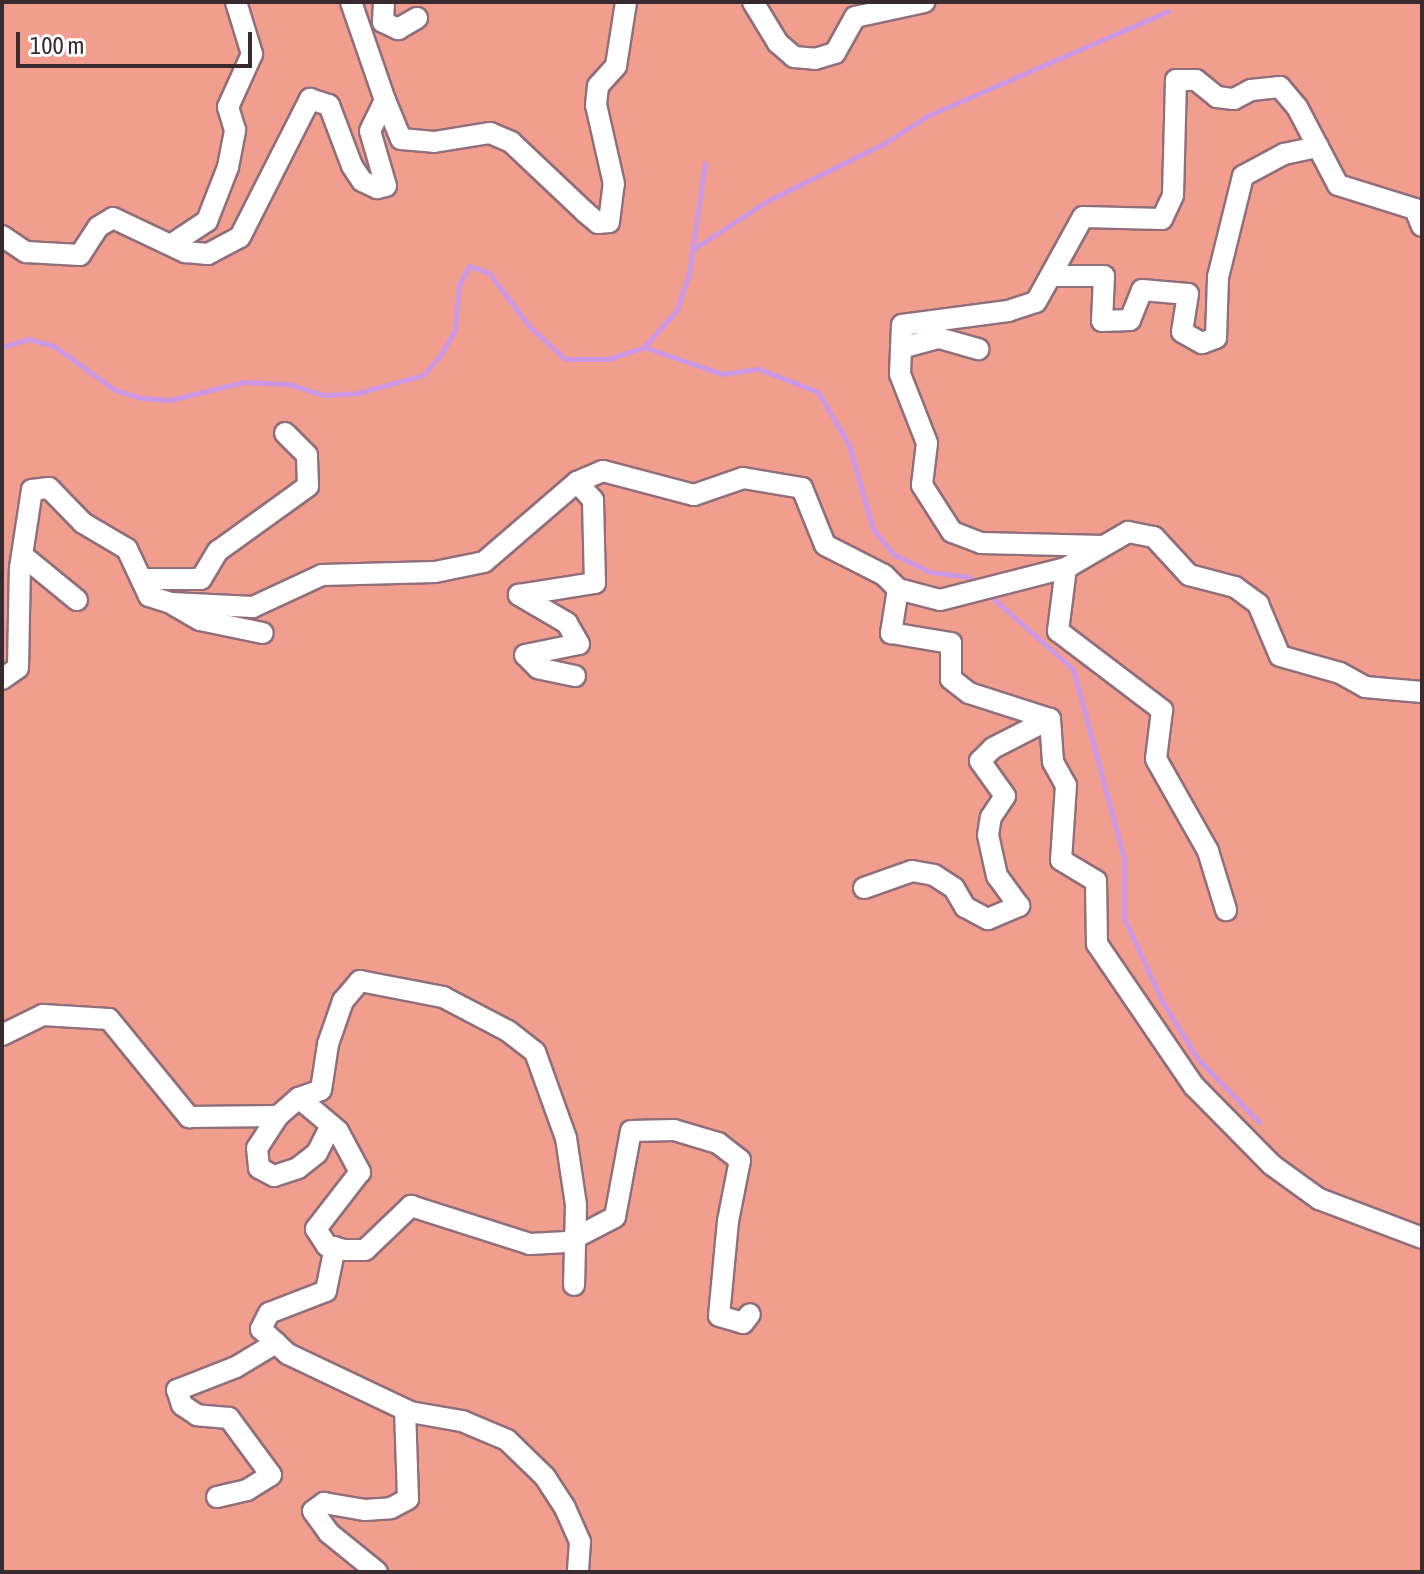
<!DOCTYPE html>
<style>
body{margin:0}
#map{position:relative;width:1424px;height:1574px;overflow:hidden;background:#f9d2e1;font-family:"Asap Condensed",sans-serif}
div>[style]{position:absolute}
[style*='--x']{left:calc(var(--x)*1px);top:calc(var(--y)*1px);width:calc(var(--w)*1px);rotate:calc(var(--a)*1deg)}
.green>*{inset:0;background:#f19e8e}
.stream>*{height:5px;margin:-2.5px;padding:0 2.5px;transform-origin:2.5px;border-radius:2.5px;background:#cc98e4}
.roads{filter:drop-shadow(2px 0 #906e7b) drop-shadow(-2px 0 #906e7b) drop-shadow(0 2px #906e7b) drop-shadow(0 -2px #906e7b)}
.minor>*{height:20px;margin:-10px;padding:0 10px;transform-origin:10px;border-radius:10px;background:#fff}
span{translate:-50% -50%;white-space:nowrap;text-align:center;line-height:1.15;-webkit-text-stroke:8px #fff;paint-order:stroke}
.frame{position:absolute;inset:0;border:4px solid #382a2f;pointer-events:none}
.scale{position:absolute;left:16px;top:32px;width:236px;height:36px;box-sizing:border-box;border:4px solid #382a2f;border-top:0;padding-left:10px;font-size:24px;line-height:28px;white-space:nowrap;color:#382a2f;-webkit-text-stroke:6px #fff;paint-order:stroke}
</style>
<div id="map">
<div class="green">
<i style="clip-path:polygon(2px 2px,1422px 2px,1422px 1572px,2px 1572px)"></i>
</div>
<div class="stream">
<i style="--x:695;--y:248;--w:86;--a:-33.1"></i>
<i style="--x:767;--y:201;--w:131;--a:-26.2"></i>
<i style="--x:885;--y:143;--w:50;--a:-32.7"></i>
<i style="--x:927;--y:116;--w:263;--a:-23.5"></i>
<i style="--x:2;--y:347;--w:28;--a:-17"></i>
<i style="--x:29;--y:339;--w:26;--a:16"></i>
<i style="--x:54;--y:346;--w:75;--a:35.8"></i>
<i style="--x:115;--y:390;--w:28;--a:17"></i>
<i style="--x:142;--y:398;--w:28;--a:4"></i>
<i style="--x:170;--y:400;--w:76;--a:-13.7"></i>
<i style="--x:244;--y:382;--w:44;--a:2.6"></i>
<i style="--x:288;--y:384;--w:39;--a:17"></i>
<i style="--x:325;--y:395;--w:33;--a:-3"></i>
<i style="--x:358;--y:393;--w:67;--a:-15.5"></i>
<i style="--x:423;--y:375;--w:24;--a:-48"></i>
<i style="--x:439;--y:357;--w:31;--a:-59"></i>
<i style="--x:455;--y:330;--w:45;--a:-84.9"></i>
<i style="--x:459;--y:285;--w:21;--a:-62"></i>
<i style="--x:469;--y:266;--w:21;--a:19"></i>
<i style="--x:489;--y:273;--w:68;--a:52.8"></i>
<i style="--x:530;--y:327;--w:47;--a:42.4"></i>
<i style="--x:565;--y:359;--w:43;--a:0"></i>
<i style="--x:608;--y:359;--w:38;--a:-18"></i>
<i style="--x:644;--y:347;--w:83;--a:19.1"></i>
<i style="--x:722;--y:374;--w:37;--a:-8"></i>
<i style="--x:759;--y:369;--w:63;--a:21.3"></i>
<i style="--x:818;--y:392;--w:61;--a:59.7"></i>
<i style="--x:849;--y:445;--w:87;--a:74.1"></i>
<i style="--x:873;--y:529;--w:32;--a:51"></i>
<i style="--x:893;--y:554;--w:41;--a:25.9"></i>
<i style="--x:930;--y:572;--w:39;--a:7"></i>
<i style="--x:969;--y:577;--w:10;--a:45"></i>
<i style="--x:644;--y:347;--w:50;--a:-48.3"></i>
<i style="--x:677;--y:310;--w:38;--a:-72"></i>
<i style="--x:689;--y:274;--w:112;--a:-81.8"></i>
<i style="--x:987;--y:593;--w:115;--a:41.5"></i>
<i style="--x:1073;--y:669;--w:196;--a:74.9"></i>
<i style="--x:1124;--y:858;--w:60;--a:90"></i>
<i style="--x:1124;--y:918;--w:91;--a:65.4"></i>
<i style="--x:1162;--y:1001;--w:68;--a:58.2"></i>
<i style="--x:1198;--y:1059;--w:88;--a:45.9"></i>
</div>
<div class="roads">
<div class="minor">
<i style="--x:351;--y:2;--w:104;--a:70.9"></i>
<i style="--x:384;--y:2;--w:20;--a:93"></i>
<i style="--x:383;--y:22;--w:17;--a:25"></i>
<i style="--x:398;--y:29;--w:22;--a:-30"></i>
<i style="--x:753;--y:2;--w:48;--a:58.6"></i>
<i style="--x:778;--y:43;--w:21;--a:41"></i>
<i style="--x:794;--y:57;--w:21;--a:5"></i>
<i style="--x:815;--y:59;--w:21;--a:-17"></i>
<i style="--x:835;--y:53;--w:41;--a:-60.9"></i>
<i style="--x:855;--y:17;--w:71;--a:-12.3"></i>
<i style="--x:2;--y:236;--w:29;--a:34"></i>
<i style="--x:26;--y:252;--w:54;--a:3.2"></i>
<i style="--x:80;--y:255;--w:33;--a:-57"></i>
<i style="--x:98;--y:227;--w:17;--a:-31"></i>
<i style="--x:113;--y:218;--w:80;--a:25.3"></i>
<i style="--x:185;--y:252;--w:23;--a:5"></i>
<i style="--x:208;--y:254;--w:36;--a:-28"></i>
<i style="--x:240;--y:237;--w:155;--a:-63.1"></i>
<i style="--x:310;--y:99;--w:20;--a:18"></i>
<i style="--x:329;--y:105;--w:65;--a:69.3"></i>
<i style="--x:352;--y:166;--w:18;--a:56"></i>
<i style="--x:362;--y:181;--w:17;--a:25"></i>
<i style="--x:377;--y:188;--w:9;--a:-13"></i>
<i style="--x:386;--y:186;--w:57;--a:-106.2"></i>
<i style="--x:370;--y:131;--w:34;--a:-64"></i>
<i style="--x:385;--y:100;--w:42;--a:67.7"></i>
<i style="--x:401;--y:139;--w:33;--a:5"></i>
<i style="--x:434;--y:142;--w:57;--a:-9.1"></i>
<i style="--x:490;--y:133;--w:23;--a:23"></i>
<i style="--x:511;--y:142;--w:102;--a:43.4"></i>
<i style="--x:585;--y:212;--w:17;--a:40"></i>
<i style="--x:598;--y:223;--w:11;--a:-5"></i>
<i style="--x:609;--y:222;--w:38;--a:-83"></i>
<i style="--x:614;--y:184;--w:81;--a:-102.8"></i>
<i style="--x:596;--y:105;--w:19;--a:-84"></i>
<i style="--x:598;--y:86;--w:27;--a:-48"></i>
<i style="--x:616;--y:66;--w:65;--a:-81.1"></i>
<i style="--x:172;--y:244;--w:42;--a:-33.3"></i>
<i style="--x:207;--y:221;--w:58;--a:-68.7"></i>
<i style="--x:228;--y:167;--w:38;--a:-79"></i>
<i style="--x:235;--y:130;--w:24;--a:-107"></i>
<i style="--x:228;--y:107;--w:58;--a:-65.6"></i>
<i style="--x:252;--y:54;--w:54;--a:-107.1"></i>
<i style="--x:1053;--y:276;--w:51;--a:0"></i>
<i style="--x:1104;--y:276;--w:45;--a:92.5"></i>
<i style="--x:1102;--y:321;--w:28;--a:-2"></i>
<i style="--x:1130;--y:320;--w:32;--a:-68"></i>
<i style="--x:1142;--y:290;--w:46;--a:5"></i>
<i style="--x:1188;--y:294;--w:38;--a:99"></i>
<i style="--x:1182;--y:332;--w:23;--a:29"></i>
<i style="--x:1202;--y:343;--w:15;--a:-20"></i>
<i style="--x:1216;--y:338;--w:61;--a:-88.1"></i>
<i style="--x:1218;--y:277;--w:104;--a:-76.1"></i>
<i style="--x:1243;--y:176;--w:47;--a:-28.2"></i>
<i style="--x:1284;--y:154;--w:35;--a:-12"></i>
<i style="--x:901;--y:348;--w:39;--a:-15"></i>
<i style="--x:939;--y:338;--w:41;--a:15.8"></i>
<i style="--x:1103;--y:546;--w:122;--a:-178.6"></i>
<i style="--x:981;--y:543;--w:31;--a:-159"></i>
<i style="--x:952;--y:532;--w:56;--a:-122.6"></i>
<i style="--x:922;--y:485;--w:42;--a:-83.2"></i>
<i style="--x:927;--y:443;--w:74;--a:-111.4"></i>
<i style="--x:900;--y:374;--w:49;--a:-87.7"></i>
<i style="--x:902;--y:325;--w:107;--a:-7.5"></i>
<i style="--x:1008;--y:311;--w:29;--a:-18"></i>
<i style="--x:1036;--y:302;--w:97;--a:-61.1"></i>
<i style="--x:1083;--y:217;--w:79;--a:1.5"></i>
<i style="--x:1162;--y:219;--w:26;--a:-65"></i>
<i style="--x:1173;--y:195;--w:115;--a:-88.5"></i>
<i style="--x:1176;--y:80;--w:20;--a:0"></i>
<i style="--x:1196;--y:80;--w:27;--a:39"></i>
<i style="--x:1217;--y:97;--w:17;--a:7"></i>
<i style="--x:1234;--y:99;--w:19;--a:-28"></i>
<i style="--x:1251;--y:90;--w:29;--a:-6"></i>
<i style="--x:1280;--y:87;--w:26;--a:50"></i>
<i style="--x:1297;--y:107;--w:88;--a:62.3"></i>
<i style="--x:1338;--y:185;--w:81;--a:17.3"></i>
<i style="--x:1415;--y:209;--w:18;--a:68"></i>
<i style="--x:22;--y:555;--w:71;--a:39.3"></i>
<i style="--x:1066;--y:568;--w:64;--a:97.2"></i>
<i style="--x:1058;--y:631;--w:131;--a:37.2"></i>
<i style="--x:1162;--y:710;--w:49;--a:97"></i>
<i style="--x:1156;--y:759;--w:106;--a:60.5"></i>
<i style="--x:1208;--y:851;--w:62;--a:73"></i>
<i style="--x:143;--y:579;--w:58;--a:0"></i>
<i style="--x:201;--y:579;--w:33;--a:-59"></i>
<i style="--x:218;--y:551;--w:111;--a:-35.8"></i>
<i style="--x:308;--y:486;--w:31;--a:-92"></i>
<i style="--x:307;--y:455;--w:31;--a:-135"></i>
<i style="--x:898;--y:589;--w:45;--a:99"></i>
<i style="--x:891;--y:633;--w:61;--a:9.5"></i>
<i style="--x:951;--y:643;--w:36;--a:90"></i>
<i style="--x:951;--y:679;--w:23;--a:38"></i>
<i style="--x:969;--y:693;--w:85;--a:17.8"></i>
<i style="--x:1050;--y:719;--w:43;--a:86"></i>
<i style="--x:1053;--y:762;--w:26;--a:61"></i>
<i style="--x:1066;--y:785;--w:75;--a:93.8"></i>
<i style="--x:1061;--y:860;--w:41;--a:31"></i>
<i style="--x:1096;--y:881;--w:63;--a:89.1"></i>
<i style="--x:1097;--y:944;--w:172;--a:55.7"></i>
<i style="--x:1194;--y:1086;--w:111;--a:45.4"></i>
<i style="--x:1272;--y:1165;--w:58;--a:35.9"></i>
<i style="--x:1319;--y:1199;--w:110;--a:20.7"></i>
<i style="--x:174;--y:605;--w:30;--a:30"></i>
<i style="--x:200;--y:620;--w:64;--a:11.7"></i>
<i style="--x:575;--y:676;--w:38;--a:-168"></i>
<i style="--x:538;--y:668;--w:18;--a:-135"></i>
<i style="--x:525;--y:655;--w:55;--a:-11.5"></i>
<i style="--x:579;--y:644;--w:24;--a:-120"></i>
<i style="--x:567;--y:623;--w:56;--a:-149.7"></i>
<i style="--x:519;--y:595;--w:77;--a:-9"></i>
<i style="--x:595;--y:583;--w:83;--a:-91.4"></i>
<i style="--x:593;--y:500;--w:24;--a:-132"></i>
<i style="--x:2;--y:679;--w:19;--a:-35"></i>
<i style="--x:18;--y:668;--w:100;--a:-88.9"></i>
<i style="--x:20;--y:568;--w:79;--a:-81.3"></i>
<i style="--x:32;--y:490;--w:17;--a:-7"></i>
<i style="--x:49;--y:488;--w:49;--a:45.8"></i>
<i style="--x:83;--y:523;--w:51;--a:30.6"></i>
<i style="--x:127;--y:549;--w:52;--a:64.9"></i>
<i style="--x:149;--y:596;--w:23;--a:18"></i>
<i style="--x:171;--y:603;--w:82;--a:2.8"></i>
<i style="--x:253;--y:607;--w:76;--a:-24.9"></i>
<i style="--x:322;--y:575;--w:113;--a:-1.5"></i>
<i style="--x:435;--y:572;--w:50;--a:-11.5"></i>
<i style="--x:484;--y:562;--w:123;--a:-40.7"></i>
<i style="--x:577;--y:482;--w:28;--a:-23"></i>
<i style="--x:603;--y:471;--w:94;--a:14.8"></i>
<i style="--x:694;--y:495;--w:52;--a:-19.1"></i>
<i style="--x:743;--y:478;--w:60;--a:9.6"></i>
<i style="--x:802;--y:488;--w:61;--a:68"></i>
<i style="--x:825;--y:545;--w:66;--a:27"></i>
<i style="--x:884;--y:575;--w:20;--a:45"></i>
<i style="--x:898;--y:589;--w:43;--a:14.7"></i>
<i style="--x:940;--y:600;--w:130;--a:-14.3"></i>
<i style="--x:1066;--y:568;--w:72;--a:-30.1"></i>
<i style="--x:1128;--y:532;--w:26;--a:11"></i>
<i style="--x:1154;--y:537;--w:52;--a:47.4"></i>
<i style="--x:1189;--y:575;--w:48;--a:14.6"></i>
<i style="--x:1235;--y:587;--w:29;--a:36"></i>
<i style="--x:1258;--y:604;--w:56;--a:67.1"></i>
<i style="--x:1280;--y:656;--w:62;--a:15.8"></i>
<i style="--x:1340;--y:673;--w:29;--a:29"></i>
<i style="--x:1365;--y:687;--w:57;--a:5"></i>
<i style="--x:864;--y:888;--w:51;--a:-19.5"></i>
<i style="--x:912;--y:871;--w:22;--a:10"></i>
<i style="--x:934;--y:875;--w:24;--a:33"></i>
<i style="--x:954;--y:888;--w:22;--a:60"></i>
<i style="--x:965;--y:907;--w:26;--a:28"></i>
<i style="--x:988;--y:919;--w:34;--a:-23"></i>
<i style="--x:1019;--y:906;--w:37;--a:-126"></i>
<i style="--x:997;--y:876;--w:42;--a:-102.4"></i>
<i style="--x:988;--y:835;--w:18;--a:-81"></i>
<i style="--x:991;--y:817;--w:25;--a:-56"></i>
<i style="--x:1005;--y:796;--w:43;--a:-125.5"></i>
<i style="--x:980;--y:761;--w:18;--a:-45"></i>
<i style="--x:993;--y:748;--w:64;--a:-27"></i>
<i style="--x:2;--y:1035;--w:46;--a:-26"></i>
<i style="--x:43;--y:1015;--w:66;--a:3.5"></i>
<i style="--x:109;--y:1019;--w:127;--a:50.8"></i>
<i style="--x:189;--y:1117;--w:89;--a:-0.6"></i>
<i style="--x:278;--y:1116;--w:28;--a:-41"></i>
<i style="--x:299;--y:1098;--w:51;--a:40.2"></i>
<i style="--x:338;--y:1131;--w:47;--a:61.8"></i>
<i style="--x:360;--y:1172;--w:72;--a:127.7"></i>
<i style="--x:316;--y:1229;--w:20;--a:57"></i>
<i style="--x:327;--y:1246;--w:18;--a:13"></i>
<i style="--x:345;--y:1250;--w:20;--a:0"></i>
<i style="--x:365;--y:1250;--w:64;--a:-43.7"></i>
<i style="--x:411;--y:1206;--w:125;--a:17.7"></i>
<i style="--x:530;--y:1244;--w:37;--a:-3"></i>
<i style="--x:567;--y:1242;--w:54;--a:-27.5"></i>
<i style="--x:615;--y:1217;--w:87;--a:-79.5"></i>
<i style="--x:631;--y:1131;--w:43;--a:-1.3"></i>
<i style="--x:674;--y:1130;--w:46;--a:16.5"></i>
<i style="--x:718;--y:1143;--w:28;--a:38"></i>
<i style="--x:740;--y:1160;--w:62;--a:101.1"></i>
<i style="--x:728;--y:1221;--w:95;--a:95.4"></i>
<i style="--x:719;--y:1316;--w:25;--a:16"></i>
<i style="--x:743;--y:1323;--w:11;--a:-52"></i>
<i style="--x:299;--y:1098;--w:23;--a:-20"></i>
<i style="--x:321;--y:1090;--w:47;--a:-81.3"></i>
<i style="--x:328;--y:1044;--w:46;--a:-70.8"></i>
<i style="--x:343;--y:1001;--w:26;--a:-50"></i>
<i style="--x:360;--y:981;--w:85;--a:10.9"></i>
<i style="--x:443;--y:997;--w:73;--a:27.6"></i>
<i style="--x:508;--y:1031;--w:34;--a:38"></i>
<i style="--x:535;--y:1052;--w:91;--a:70.2"></i>
<i style="--x:566;--y:1138;--w:68;--a:81.5"></i>
<i style="--x:576;--y:1205;--w:80;--a:91.4"></i>
<i style="--x:278;--y:1116;--w:38;--a:123"></i>
<i style="--x:257;--y:1148;--w:20;--a:84"></i>
<i style="--x:259;--y:1168;--w:17;--a:28"></i>
<i style="--x:274;--y:1176;--w:25;--a:-18"></i>
<i style="--x:298;--y:1168;--w:24;--a:-38"></i>
<i style="--x:317;--y:1153;--w:31;--a:-63"></i>
<i style="--x:335;--y:1247;--w:45;--a:101.6"></i>
<i style="--x:326;--y:1291;--w:61;--a:158.9"></i>
<i style="--x:269;--y:1313;--w:18;--a:117"></i>
<i style="--x:261;--y:1329;--w:37;--a:43"></i>
<i style="--x:288;--y:1354;--w:135;--a:25.4"></i>
<i style="--x:410;--y:1412;--w:53;--a:9.8"></i>
<i style="--x:462;--y:1421;--w:49;--a:22.9"></i>
<i style="--x:507;--y:1440;--w:53;--a:44.2"></i>
<i style="--x:545;--y:1477;--w:37;--a:57"></i>
<i style="--x:565;--y:1508;--w:37;--a:66"></i>
<i style="--x:580;--y:1542;--w:30;--a:94"></i>
<i style="--x:217;--y:1497;--w:31;--a:-13"></i>
<i style="--x:247;--y:1490;--w:28;--a:-32"></i>
<i style="--x:271;--y:1475;--w:71;--a:-126.4"></i>
<i style="--x:229;--y:1418;--w:32;--a:-175"></i>
<i style="--x:197;--y:1415;--w:18;--a:-146"></i>
<i style="--x:182;--y:1405;--w:16;--a:-108"></i>
<i style="--x:177;--y:1390;--w:63;--a:-21.3"></i>
<i style="--x:236;--y:1367;--w:47;--a:-31"></i>
<i style="--x:377;--y:1572;--w:62;--a:-140.9"></i>
<i style="--x:329;--y:1533;--w:27;--a:-126"></i>
<i style="--x:313;--y:1511;--w:14;--a:-36"></i>
<i style="--x:324;--y:1503;--w:42;--a:9.7"></i>
<i style="--x:365;--y:1510;--w:26;--a:-4"></i>
<i style="--x:391;--y:1508;--w:19;--a:-28"></i>
<i style="--x:408;--y:1499;--w:89;--a:-91.9"></i>
</div>
</div>
<div class="frame"></div>
<div class="scale">100 m</div>
</div>
